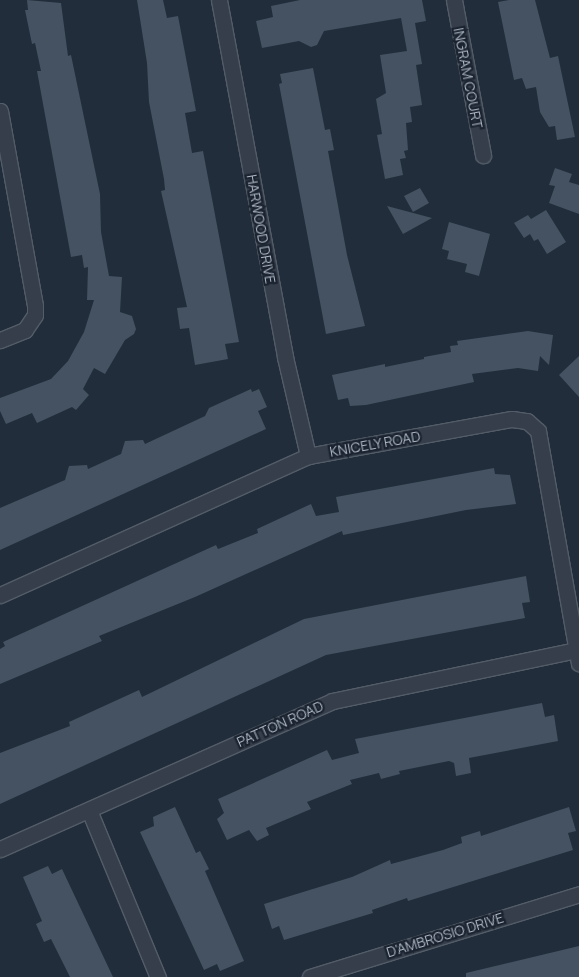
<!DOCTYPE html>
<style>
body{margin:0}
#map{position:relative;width:579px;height:977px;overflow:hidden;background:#212d3a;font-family:Manrope,sans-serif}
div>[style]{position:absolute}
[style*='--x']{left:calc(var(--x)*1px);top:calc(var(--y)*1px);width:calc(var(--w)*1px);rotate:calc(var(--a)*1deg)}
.building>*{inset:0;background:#445261}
.roads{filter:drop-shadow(1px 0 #535c68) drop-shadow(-1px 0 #535c68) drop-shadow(0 1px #535c68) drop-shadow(0 -1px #535c68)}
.street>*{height:15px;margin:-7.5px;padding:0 7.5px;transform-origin:7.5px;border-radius:7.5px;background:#353e4a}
span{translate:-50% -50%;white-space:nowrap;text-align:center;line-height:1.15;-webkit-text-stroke:4.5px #1a232f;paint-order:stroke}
.street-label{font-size:14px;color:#b0b9c6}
</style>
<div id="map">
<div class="building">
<i style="clip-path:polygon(27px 0,61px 3px,68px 56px,71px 55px,100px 194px,101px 232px,109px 276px,122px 277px,120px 312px,132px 316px,136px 329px,134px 334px,125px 340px,105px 374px,94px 368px,83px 389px,89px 395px,76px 410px,72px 407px,37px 423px,32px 413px,6px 424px,0 411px,0 398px,51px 379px,68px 361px,84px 332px,94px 300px,87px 300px,88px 267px,84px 268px,82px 255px,71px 257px,37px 71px,41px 71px,35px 43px,32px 44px,25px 10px,28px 10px)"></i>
<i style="clip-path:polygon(137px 0,163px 0,167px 18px,178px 16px,196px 111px,185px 113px,192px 153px,203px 151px,239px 342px,225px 344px,228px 359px,195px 365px,189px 328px,180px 329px,177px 308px,187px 307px,161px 191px,165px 190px,164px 179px,149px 102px,147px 63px)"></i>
<i style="clip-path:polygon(300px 0,422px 0,426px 21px,415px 23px,422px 64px,416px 65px,422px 105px,410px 107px,412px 122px,406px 123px,408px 150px,404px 151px,406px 158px,400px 159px,403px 175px,385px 179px,377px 135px,382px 134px,376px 99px,386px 93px,380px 55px,407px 51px,401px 18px,324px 31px,317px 45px,311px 47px,299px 41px,262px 48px,256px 21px,273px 17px,271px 6px)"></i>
<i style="clip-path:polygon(509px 0,535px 0,550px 58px,558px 56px,575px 137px,557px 140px,555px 126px,549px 127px,540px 112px,536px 87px,526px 89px,522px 78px,514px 80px,498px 2px)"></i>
<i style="clip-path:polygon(313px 68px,325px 130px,330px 129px,334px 150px,328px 151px,347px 255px,365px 326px,326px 334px,279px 84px,282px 83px,280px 74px)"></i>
<i style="clip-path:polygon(555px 168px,572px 174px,569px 182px,579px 185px,579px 214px,549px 203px,555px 186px,549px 185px)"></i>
<i style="clip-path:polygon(420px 188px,429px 203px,413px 212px,404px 196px)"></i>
<i style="clip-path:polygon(387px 206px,432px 218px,403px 234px)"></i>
<i style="clip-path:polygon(546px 210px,566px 242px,547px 254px,538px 239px,534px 241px,530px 234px,524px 238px,514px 223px,528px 215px,531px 219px)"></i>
<i style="clip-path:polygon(449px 222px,490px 234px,479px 276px,465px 272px,467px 264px,447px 259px,449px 251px,442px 249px)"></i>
<i style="clip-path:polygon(528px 331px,553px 335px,549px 365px,540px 356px,538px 371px,518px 368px,472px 374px,474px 382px,366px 405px,350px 406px,348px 398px,338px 400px,332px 375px,385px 364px,385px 367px,424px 359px,424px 357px,451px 352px,450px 346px,458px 345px,457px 341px)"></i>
<i style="clip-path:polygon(579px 356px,579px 397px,559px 375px)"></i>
<i style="clip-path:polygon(251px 389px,252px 392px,259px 389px,267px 407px,258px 411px,266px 429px,0 550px,0 508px,65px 480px,69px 466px,87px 465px,88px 469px,121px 454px,125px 441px,143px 440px,145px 444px,205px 416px,209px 408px)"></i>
<i style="clip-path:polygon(494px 468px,495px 474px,510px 475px,516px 504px,466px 510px,343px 535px,342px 531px,195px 597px,99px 636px,102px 641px,0 684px,0 649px,5px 646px,3px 642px,216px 545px,218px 549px,258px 533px,257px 529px,311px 504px,316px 516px,339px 512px,336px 497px)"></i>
<i style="clip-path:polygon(526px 576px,530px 602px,522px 603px,525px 618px,326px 655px,0 804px,0 753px,70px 726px,69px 722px,139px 690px,142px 697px,304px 619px)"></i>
<i style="clip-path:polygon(542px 703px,545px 717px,554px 715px,558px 741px,469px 758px,471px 773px,456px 776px,454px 763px,449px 761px,399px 771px,400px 774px,381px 779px,379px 773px,350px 780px,352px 784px,307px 802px,311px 809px,266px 828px,269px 835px,257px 841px,249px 830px,227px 840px,217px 819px,224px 813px,218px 799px,327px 750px,332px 760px,359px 753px,355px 739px)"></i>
<i style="clip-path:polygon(175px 807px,196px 853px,200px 851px,209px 869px,205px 871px,244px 961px,220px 971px,217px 964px,204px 970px,140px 832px,154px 826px,153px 817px)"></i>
<i style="clip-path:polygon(569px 807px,576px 831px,568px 833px,573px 850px,408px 901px,407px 898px,372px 910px,373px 913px,284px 940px,279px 926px,272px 929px,264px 904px,352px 877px,390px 860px,391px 864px,443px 850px,462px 843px,461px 837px,480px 831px,481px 836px)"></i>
<i style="clip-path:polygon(48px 866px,52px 874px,62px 869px,113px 977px,70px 977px,51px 939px,44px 942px,36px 924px,42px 921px,23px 877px)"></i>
<i style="clip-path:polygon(579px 946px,579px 977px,466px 977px,466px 973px)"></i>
</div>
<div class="roads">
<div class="street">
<i style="--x:219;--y:0;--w:363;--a:79.5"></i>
<i style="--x:285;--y:357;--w:102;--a:76.9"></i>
<i style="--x:454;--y:0;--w:158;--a:79.4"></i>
<i style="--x:0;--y:111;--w:198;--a:79.8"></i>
<i style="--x:35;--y:306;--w:9;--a:90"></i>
<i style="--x:35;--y:315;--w:18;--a:124"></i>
<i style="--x:25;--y:330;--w:27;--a:158"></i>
<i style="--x:0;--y:595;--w:338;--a:-24.3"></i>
<i style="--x:308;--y:456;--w:207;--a:-10.3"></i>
<i style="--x:512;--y:419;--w:15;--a:8"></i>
<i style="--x:527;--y:421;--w:15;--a:42"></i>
<i style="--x:538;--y:431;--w:236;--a:80"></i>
<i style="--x:89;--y:810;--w:181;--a:67.6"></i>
<i style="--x:0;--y:849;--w:363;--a:-24"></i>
<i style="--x:332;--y:701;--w:250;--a:-11.8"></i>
<i style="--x:310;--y:977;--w:282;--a:-17.1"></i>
</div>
</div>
<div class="street-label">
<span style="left:468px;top:78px;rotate:79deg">INGRAM COURT</span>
<span style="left:261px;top:229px;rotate:80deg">HARWOOD DRIVE</span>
<span style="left:375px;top:444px;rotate:-10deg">KNICELY ROAD</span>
<span style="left:280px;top:724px;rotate:-24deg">PATTON ROAD</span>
<span style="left:445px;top:935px;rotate:-17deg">D'AMBROSIO DRIVE</span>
</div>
</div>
